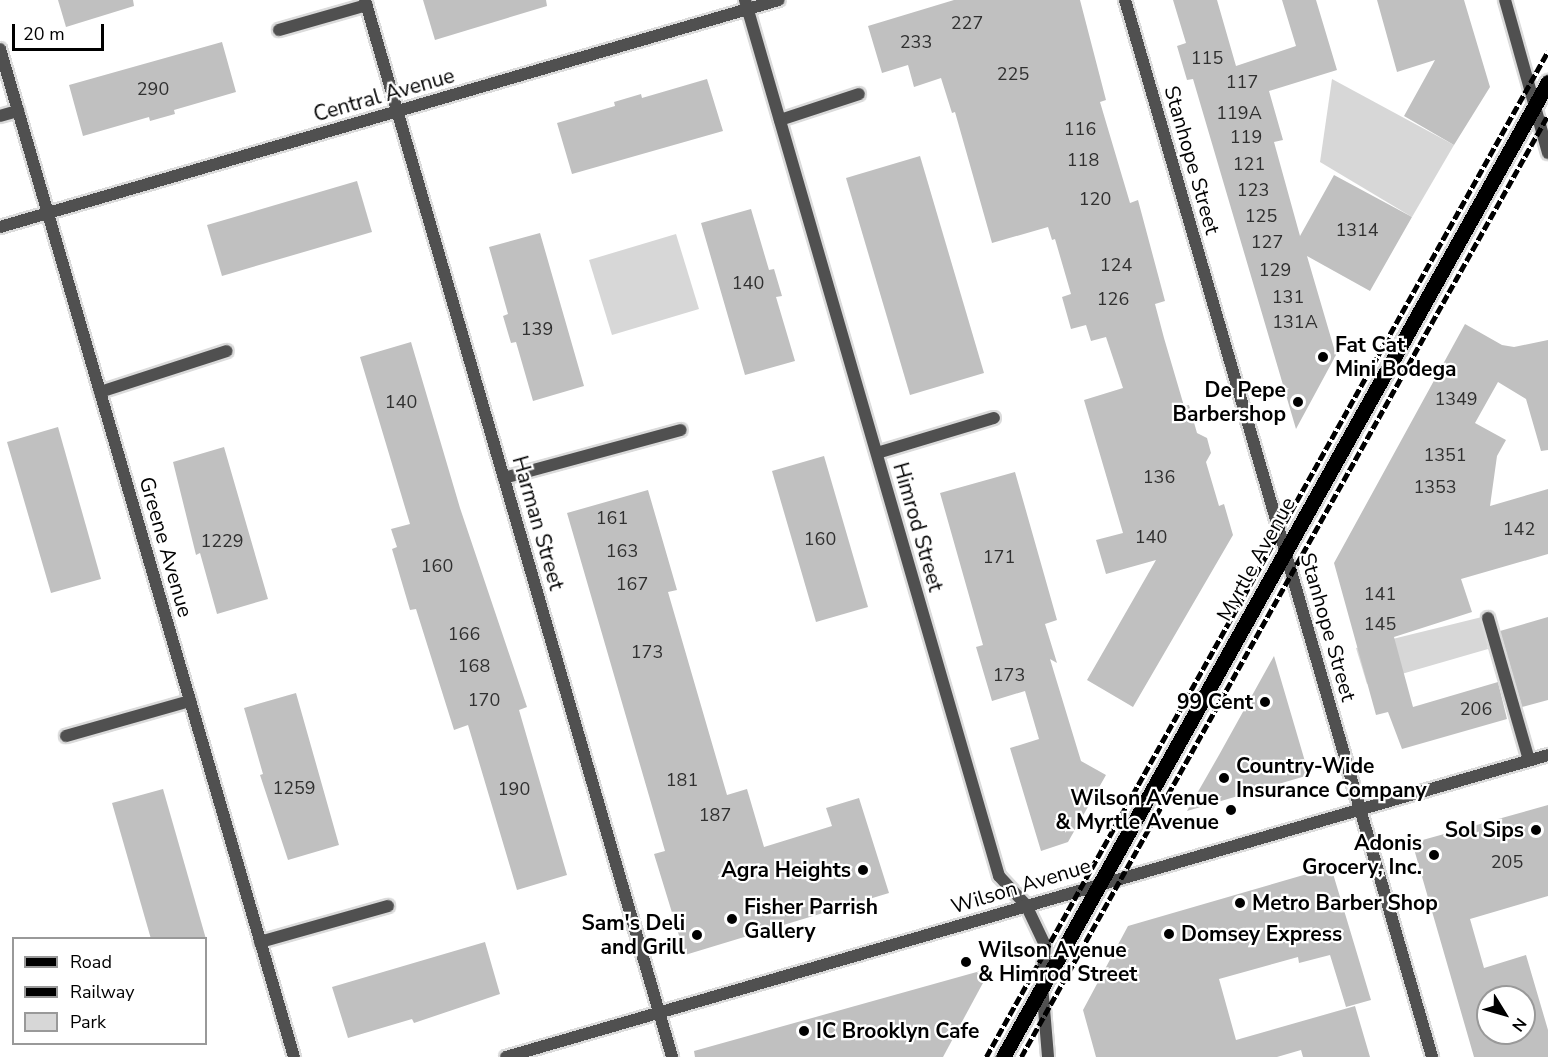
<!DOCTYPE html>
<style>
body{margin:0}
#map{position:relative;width:1548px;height:1057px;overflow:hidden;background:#fff;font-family:"Nunito Sans",sans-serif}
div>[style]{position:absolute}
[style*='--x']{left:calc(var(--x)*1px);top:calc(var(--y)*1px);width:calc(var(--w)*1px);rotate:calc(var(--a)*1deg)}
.green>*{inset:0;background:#d7d7d7}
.building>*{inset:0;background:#c0c0c0}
.roads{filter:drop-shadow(2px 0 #dbdbdb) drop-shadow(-2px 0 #dbdbdb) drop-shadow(0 2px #dbdbdb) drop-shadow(0 -2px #dbdbdb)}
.lane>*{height:12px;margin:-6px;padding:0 6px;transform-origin:6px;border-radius:6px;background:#505050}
.street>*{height:12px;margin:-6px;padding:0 6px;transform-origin:6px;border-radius:6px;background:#505050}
.primary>*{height:15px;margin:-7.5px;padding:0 7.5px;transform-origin:7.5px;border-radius:7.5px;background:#000}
.rail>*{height:4.5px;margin-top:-2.25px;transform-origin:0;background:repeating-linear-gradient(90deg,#000 0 9px,transparent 0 12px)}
.dots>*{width:16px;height:16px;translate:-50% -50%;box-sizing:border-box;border:3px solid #fff;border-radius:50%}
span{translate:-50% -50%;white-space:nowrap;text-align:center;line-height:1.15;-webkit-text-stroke:4.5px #fff;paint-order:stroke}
.number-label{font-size:18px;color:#303030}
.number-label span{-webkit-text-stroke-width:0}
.street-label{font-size:21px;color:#000}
.poi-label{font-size:21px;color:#000;font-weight:700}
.left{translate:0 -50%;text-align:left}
.right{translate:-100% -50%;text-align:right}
.legend{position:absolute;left:12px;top:937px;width:195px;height:108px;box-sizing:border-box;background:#fff;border:2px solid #999;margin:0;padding:8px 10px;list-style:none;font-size:18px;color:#000}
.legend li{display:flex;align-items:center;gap:12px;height:30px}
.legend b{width:30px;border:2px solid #999}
.north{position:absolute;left:1476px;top:985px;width:60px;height:60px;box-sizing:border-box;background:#fff;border:2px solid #999;border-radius:50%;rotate:127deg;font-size:16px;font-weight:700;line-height:24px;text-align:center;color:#000}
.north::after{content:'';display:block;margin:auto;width:21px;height:27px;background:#000;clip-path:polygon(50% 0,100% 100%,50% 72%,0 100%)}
.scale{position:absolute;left:12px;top:24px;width:92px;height:27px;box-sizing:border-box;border:3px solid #000;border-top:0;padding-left:8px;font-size:18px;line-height:21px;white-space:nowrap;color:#000;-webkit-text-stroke:4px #fff;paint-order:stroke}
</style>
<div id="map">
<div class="green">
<i style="clip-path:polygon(1332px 79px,1454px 145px,1412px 217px,1320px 162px)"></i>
<i style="clip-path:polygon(676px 234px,699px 309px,612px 335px,589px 260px)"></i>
<i style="clip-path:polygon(1482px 617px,1488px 649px,1367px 684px,1356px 648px)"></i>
</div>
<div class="building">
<i style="clip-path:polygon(58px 0,133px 0,134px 6px,66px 27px)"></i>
<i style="clip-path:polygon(423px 0,546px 0,547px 6px,435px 40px)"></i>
<i style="clip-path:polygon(954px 0,1080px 0,1106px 100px,1100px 102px,1130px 203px,1138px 200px,1165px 301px,1155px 304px,1164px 338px,1184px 406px,1189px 405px,1197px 433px,1207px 438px,1211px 453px,1206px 462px,1219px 506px,1224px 504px,1233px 535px,1133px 707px,1087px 680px,1156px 560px,1106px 574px,1096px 540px,1123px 533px,1084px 400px,1123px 388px,1106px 337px,1091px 341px,1086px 325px,1071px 329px,1062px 297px,1071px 294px,1055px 239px,1052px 240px,1048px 227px,992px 243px,955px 112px,952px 113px,941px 78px,914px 87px,908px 65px,882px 73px,868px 26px)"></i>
<i style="clip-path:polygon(1173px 0,1217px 0,1236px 66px,1296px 46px,1282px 0,1316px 0,1337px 70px,1269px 91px,1283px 140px,1274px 142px,1300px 236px,1334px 175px,1412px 217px,1370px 291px,1307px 256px,1336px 355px,1296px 429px,1193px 79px,1187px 80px,1177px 46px,1186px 43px)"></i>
<i style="clip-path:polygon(1377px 0,1464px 0,1490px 87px,1454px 145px,1404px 116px,1435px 60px,1397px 72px)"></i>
<i style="clip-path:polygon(222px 42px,236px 92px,174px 110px,175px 114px,150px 121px,149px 117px,83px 136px,69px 85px)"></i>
<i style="clip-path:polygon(707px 79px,723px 131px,572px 174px,557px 123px,615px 106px,614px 102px,641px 94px,642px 98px)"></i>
<i style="clip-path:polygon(920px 156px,984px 373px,910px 395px,846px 178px)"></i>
<i style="clip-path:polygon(357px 181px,372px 232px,222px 276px,207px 225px)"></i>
<i style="clip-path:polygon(751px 209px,769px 270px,774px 269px,782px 296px,776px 297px,795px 361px,745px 375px,701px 223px)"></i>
<i style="clip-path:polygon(540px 233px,584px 386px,533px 401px,516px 342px,511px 343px,503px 316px,508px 314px,489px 247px)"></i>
<i style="clip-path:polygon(1465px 324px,1502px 345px,1514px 347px,1548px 340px,1548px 450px,1541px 451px,1526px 399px,1498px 382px,1475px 423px,1506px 440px,1497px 456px,1490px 506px,1548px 489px,1548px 554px,1461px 579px,1472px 612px,1394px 637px,1413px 707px,1498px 682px,1507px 719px,1402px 749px,1388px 712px,1376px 715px,1334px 563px)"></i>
<i style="clip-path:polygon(411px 342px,460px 508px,527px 707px,519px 710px,567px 875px,517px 890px,468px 725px,454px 730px,416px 609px,410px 610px,392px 549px,397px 547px,391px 529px,410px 524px,360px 357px)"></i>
<i style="clip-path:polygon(58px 427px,101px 579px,51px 593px,7px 442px)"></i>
<i style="clip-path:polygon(224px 447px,268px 599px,217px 614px,200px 553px,196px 555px,173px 462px)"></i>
<i style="clip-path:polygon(824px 456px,868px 607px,816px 622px,772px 471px)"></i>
<i style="clip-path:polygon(1015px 472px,1057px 620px,1045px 624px,1057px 663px,1050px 659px,1081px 761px,1106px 775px,1068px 842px,1041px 851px,1010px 748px,1039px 739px,1025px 691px,992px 701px,976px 647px,983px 645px,940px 493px)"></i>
<i style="clip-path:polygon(648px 490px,677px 590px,668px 592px,727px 795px,747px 789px,764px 847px,832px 826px,826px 808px,859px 798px,889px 893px,685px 955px,654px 854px,665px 851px,567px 513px)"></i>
<i style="clip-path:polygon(1548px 617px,1548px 700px,1522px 707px,1500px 631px)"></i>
<i style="clip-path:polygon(1274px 656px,1309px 775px,1187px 811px,1219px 755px)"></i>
<i style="clip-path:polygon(296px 693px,339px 845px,288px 860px,260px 775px,263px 774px,244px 708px)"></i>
<i style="clip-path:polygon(163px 789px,206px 939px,151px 939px,112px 803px)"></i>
<i style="clip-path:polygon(evenodd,1548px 805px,1548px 896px,1470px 919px,1484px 968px,1526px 955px,1548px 1030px,1548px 1057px,1474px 1057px,1414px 849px,1419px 841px,1548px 805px,1488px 997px,1524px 997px,1524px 1033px,1488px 1033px,1488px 997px)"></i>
<i style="clip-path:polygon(1331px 867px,1371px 1000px,1346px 1007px,1330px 955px,1299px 963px,1298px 957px,1219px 979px,1236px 1040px,1355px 1006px,1370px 1057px,1303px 1057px,1301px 1050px,1277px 1057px,1096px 1057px,1083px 1010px,1128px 926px)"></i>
<i style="clip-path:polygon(485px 942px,500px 994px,414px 1023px,412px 1019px,348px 1038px,332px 987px)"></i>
<i style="clip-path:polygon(991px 968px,943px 1057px,695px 1057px,694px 1051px)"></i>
</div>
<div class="roads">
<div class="lane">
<i style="--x:279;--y:30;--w:91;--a:-15.9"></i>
<i style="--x:0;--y:116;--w:19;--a:-16"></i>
<i style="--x:780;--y:120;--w:83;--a:-18.2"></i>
<i style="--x:100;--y:392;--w:133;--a:-17.9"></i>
<i style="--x:877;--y:453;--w:122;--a:-16.7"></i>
<i style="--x:504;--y:478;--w:183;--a:-15.2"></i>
<i style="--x:1488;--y:618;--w:148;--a:73.9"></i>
<i style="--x:66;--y:736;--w:129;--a:-15.8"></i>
<i style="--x:260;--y:942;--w:133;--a:-15.7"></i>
</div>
<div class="street">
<i style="--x:365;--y:0;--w:1101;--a:73.8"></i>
<i style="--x:745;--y:0;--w:912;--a:73.83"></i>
<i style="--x:999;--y:876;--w:40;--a:47"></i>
<i style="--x:1026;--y:905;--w:44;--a:64.6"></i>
<i style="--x:1045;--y:945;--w:40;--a:94.3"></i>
<i style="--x:1042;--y:985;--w:72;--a:85.2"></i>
<i style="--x:1125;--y:0;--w:1101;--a:73.8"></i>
<i style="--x:1505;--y:0;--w:159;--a:74.3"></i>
<i style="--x:0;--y:49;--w:1050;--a:73.74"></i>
<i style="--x:0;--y:227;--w:811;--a:-16.25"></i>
<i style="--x:506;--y:1057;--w:1085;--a:-16.16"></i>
</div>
<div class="primary">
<i style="--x:1003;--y:1057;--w:1117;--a:-60.8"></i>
</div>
</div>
<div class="rail">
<i style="--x:986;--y:1057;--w:1152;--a:-60.81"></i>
<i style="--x:1021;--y:1057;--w:1079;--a:-60.78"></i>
</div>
<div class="dots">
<i style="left:1323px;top:357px;background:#000"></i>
<i style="left:1298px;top:402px;background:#000"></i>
<i style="left:1265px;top:702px;background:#000"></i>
<i style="left:1224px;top:778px;background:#000"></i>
<i style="left:1231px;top:810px;background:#000"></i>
<i style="left:1536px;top:830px;background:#000"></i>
<i style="left:1434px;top:855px;background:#000"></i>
<i style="left:863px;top:870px;background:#000"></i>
<i style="left:1240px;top:903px;background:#000"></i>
<i style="left:732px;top:919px;background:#000"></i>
<i style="left:1169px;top:934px;background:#000"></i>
<i style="left:697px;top:935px;background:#000"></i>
<i style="left:966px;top:962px;background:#000"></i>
<i style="left:804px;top:1031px;background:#000"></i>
</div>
<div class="number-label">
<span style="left:967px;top:23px">227</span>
<span style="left:916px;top:42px">233</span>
<span style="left:1207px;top:58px">115</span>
<span style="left:1013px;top:74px">225</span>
<span style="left:1242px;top:82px">117</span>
<span style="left:153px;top:89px">290</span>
<span style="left:1239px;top:113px">119A</span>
<span style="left:1080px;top:129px">116</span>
<span style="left:1246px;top:137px">119</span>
<span style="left:1083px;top:160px">118</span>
<span style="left:1249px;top:164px">121</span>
<span style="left:1253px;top:190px">123</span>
<span style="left:1095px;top:199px">120</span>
<span style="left:1261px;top:216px">125</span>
<span style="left:1357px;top:230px">1314</span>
<span style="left:1267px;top:242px">127</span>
<span style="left:1116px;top:265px">124</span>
<span style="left:1275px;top:270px">129</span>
<span style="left:748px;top:283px">140</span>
<span style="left:1288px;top:297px">131</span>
<span style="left:1113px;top:299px">126</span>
<span style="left:1295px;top:322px">131A</span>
<span style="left:537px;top:329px">139</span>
<span style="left:1456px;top:399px">1349</span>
<span style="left:401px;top:402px">140</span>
<span style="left:1445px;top:455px">1351</span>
<span style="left:1159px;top:477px">136</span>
<span style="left:1435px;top:487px">1353</span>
<span style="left:612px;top:518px">161</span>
<span style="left:1519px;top:529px">142</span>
<span style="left:1151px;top:537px">140</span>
<span style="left:820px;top:539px">160</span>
<span style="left:222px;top:541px">1229</span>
<span style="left:622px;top:551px">163</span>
<span style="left:999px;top:557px">171</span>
<span style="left:437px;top:566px">160</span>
<span style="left:632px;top:584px">167</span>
<span style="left:1380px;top:594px">141</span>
<span style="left:1380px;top:624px">145</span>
<span style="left:464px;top:634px">166</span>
<span style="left:647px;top:652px">173</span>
<span style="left:474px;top:666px">168</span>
<span style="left:1009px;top:675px">173</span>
<span style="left:484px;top:700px">170</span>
<span style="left:1476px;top:709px">206</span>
<span style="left:682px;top:780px">181</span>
<span style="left:294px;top:788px">1259</span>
<span style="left:514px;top:789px">190</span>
<span style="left:715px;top:815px">187</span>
<span style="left:1507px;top:862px">205</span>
</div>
<div class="street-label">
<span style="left:384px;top:95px;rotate:-16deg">Central Avenue</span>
<span style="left:1192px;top:160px;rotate:74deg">Stanhope Street</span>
<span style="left:538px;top:523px;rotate:74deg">Harman Street</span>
<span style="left:918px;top:527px;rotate:74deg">Himrod Street</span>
<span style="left:166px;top:547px;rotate:74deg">Greene Avenue</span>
<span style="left:1256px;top:559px;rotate:-61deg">Myrtle Avenue</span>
<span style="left:1328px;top:627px;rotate:74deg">Stanhope Street</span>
<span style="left:1021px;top:886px;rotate:-17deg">Wilson Avenue</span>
</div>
<div class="poi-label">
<span class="left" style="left:1335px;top:357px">Fat Cat<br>Mini Bodega</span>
<span class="right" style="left:1286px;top:402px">De Pepe<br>Barbershop</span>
<span class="right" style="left:1253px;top:702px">99 Cent</span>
<span class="left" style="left:1236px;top:778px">Country-Wide<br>Insurance Company</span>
<span class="right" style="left:1219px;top:810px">Wilson Avenue<br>&amp; Myrtle Avenue</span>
<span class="right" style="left:1524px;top:830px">Sol Sips</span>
<span class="right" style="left:1422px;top:855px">Adonis<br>Grocery, Inc.</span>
<span class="right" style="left:851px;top:870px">Agra Heights</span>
<span class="left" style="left:1252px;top:903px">Metro Barber Shop</span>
<span class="left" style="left:744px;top:919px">Fisher Parrish<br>Gallery</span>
<span class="right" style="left:685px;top:935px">Sam's Deli<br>and Grill</span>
<span class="left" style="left:1181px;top:934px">Domsey Express</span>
<span class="left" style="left:978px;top:962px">Wilson Avenue<br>&amp; Himrod Street</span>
<span class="left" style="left:816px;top:1031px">IC Brooklyn Cafe</span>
</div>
<ul class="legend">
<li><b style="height:8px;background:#000"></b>Road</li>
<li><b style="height:8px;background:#000"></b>Railway</li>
<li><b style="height:16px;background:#d7d7d7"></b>Park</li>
</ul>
<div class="north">N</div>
<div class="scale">20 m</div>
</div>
